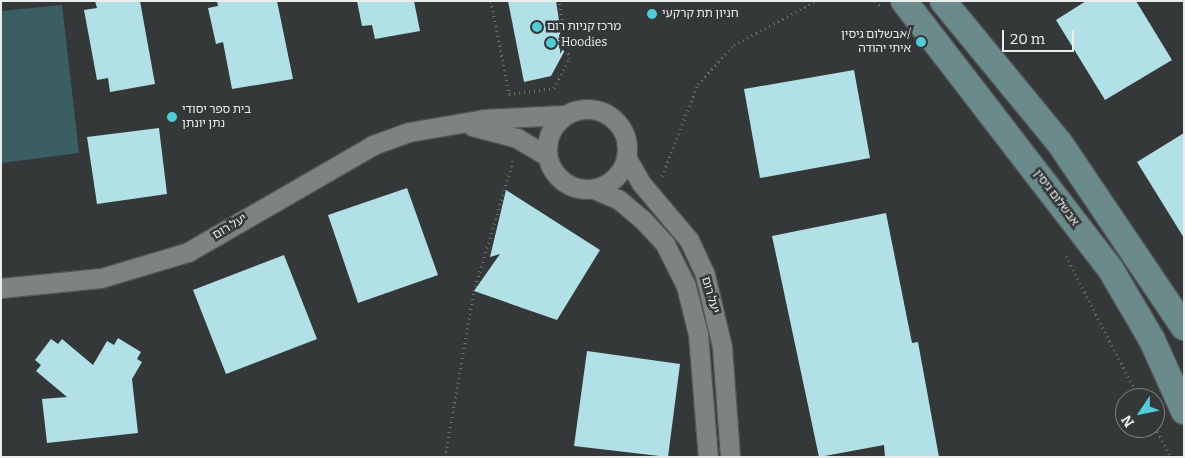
<!DOCTYPE html>
<meta charset="utf-8">
<style>
body{margin:0}
#map{position:relative;width:1185px;height:458px;overflow:hidden;background:#343838;font-family:Bitter,"Noto Sans Hebrew",serif}
div>[style]{position:absolute}
[style*='--x']{left:calc(var(--x)*1px);top:calc(var(--y)*1px);width:calc(var(--w)*1px);rotate:calc(var(--a)*1deg)}
.green>*{inset:0;background:#3a5e62}
.building>*{inset:0;background:#b1e1e6}
.path>*{height:3px;margin-top:-1.5px;transform-origin:0;background:repeating-linear-gradient(90deg,#6e7171 0 1px,transparent 0 5px)}
.roads{filter:drop-shadow(1px 0 #525555) drop-shadow(-1px 0 #525555) drop-shadow(0 1px #525555) drop-shadow(0 -1px #525555)}
.street>*{height:19px;margin:-9.5px;padding:0 9.5px;transform-origin:9.5px;border-radius:9.5px;background:#7d8282}
.street>.ring{margin:-9.5px;padding:0;box-sizing:content-box;background:none;border:19px solid #7d8282;border-radius:50%}
.secondary>*{height:26px;margin:-13px;padding:0 13px;transform-origin:13px;border-radius:13px;background:#6a8a8c}
.dots>*{width:14px;height:14px;translate:-50% -50%;box-sizing:border-box;border:2px solid #343838;border-radius:50%}
span{translate:-50% -50%;white-space:nowrap;text-align:center;line-height:1.15;-webkit-text-stroke:5px #343838;paint-order:stroke}
.poi-label{font-size:12px;color:#ebeded}
.left{translate:0 -50%;text-align:left}
.right{translate:-100% -50%;text-align:right}
.street-label{font-size:12px;color:#ebeded}
.frame{position:absolute;inset:0;border:2px solid #ebeded;pointer-events:none}
.north{position:absolute;left:1115px;top:388px;width:50px;height:50px;box-sizing:border-box;background:#343838;border:1px solid #7d8080;border-radius:50%;rotate:236deg;font-size:14px;font-weight:700;line-height:20px;text-align:center;color:#ebeded}
.north::after{content:'';display:block;margin:auto;width:18px;height:22px;background:#52ccd6;clip-path:polygon(50% 0,100% 100%,50% 72%,0 100%)}
.scale{position:absolute;left:1002px;top:30px;width:72px;height:22px;box-sizing:border-box;border:2px solid #ebeded;border-top:0;padding-left:6px;font-size:15px;line-height:18px;white-space:nowrap;color:#ebeded;-webkit-text-stroke:4px #343838;paint-order:stroke}
</style>
<div id="map">
<div class="green">
<i style="clip-path:polygon(62px 5px,79px 153px,1px 163px,1px 11px)"></i>
</div>
<div class="building">
<i style="clip-path:polygon(95px 1px,140px 1px,155px 84px,110px 92px,108px 78px,97px 80px,84px 10px,97px 8px)"></i>
<i style="clip-path:polygon(217px 1px,277px 1px,293px 79px,232px 89px,223px 42px,216px 44px,208px 8px,218px 6px)"></i>
<i style="clip-path:polygon(357px 1px,414px 1px,420px 31px,375px 39px,372px 25px,362px 26px)"></i>
<i style="clip-path:polygon(508px 1px,556px 1px,564px 52px,551px 76px,524px 82px)"></i>
<i style="clip-path:polygon(1086px 1px,1136px 1px,1172px 60px,1105px 100px,1056px 20px)"></i>
<i style="clip-path:polygon(854px 70px,870px 158px,760px 178px,744px 89px)"></i>
<i style="clip-path:polygon(159px 128px,167px 194px,97px 204px,87px 137px)"></i>
<i style="clip-path:polygon(1184px 133px,1184px 238px,1137px 162px)"></i>
<i style="clip-path:polygon(407px 188px,438px 275px,358px 303px,328px 215px)"></i>
<i style="clip-path:polygon(506px 190px,600px 250px,557px 320px,474px 291px,500px 254px,490px 257px)"></i>
<i style="clip-path:polygon(886px 213px,912px 343px,918px 342px,939px 457px,885px 457px,884px 445px,819px 457px,772px 236px)"></i>
<i style="clip-path:polygon(284px 255px,317px 339px,226px 374px,193px 290px)"></i>
<i style="clip-path:polygon(118px 338px,141px 352px,137px 359px,142px 362px,132px 379px,138px 433px,47px 443px,42px 399px,67px 397px,36px 371px,41px 365px,35px 360px,51px 339px,58px 344px,62px 339px,93px 365px,107px 341px,114px 345px)"></i>
<i style="clip-path:polygon(587px 351px,680px 364px,668px 457px,574px 446px)"></i>
</div>
<div class="path">
<i style="--x:491;--y:1;--w:95;--a:79"></i>
<i style="--x:509;--y:94;--w:45;--a:-7.6"></i>
<i style="--x:554;--y:88;--w:33;--a:-63"></i>
<i style="--x:569;--y:59;--w:59;--a:-99.8"></i>
<i style="--x:875;--y:1;--w:8;--a:50"></i>
<i style="--x:662;--y:176;--w:99;--a:-68.6"></i>
<i style="--x:698;--y:84;--w:53;--a:-47.3"></i>
<i style="--x:734;--y:45;--w:93;--a:-28.2"></i>
<i style="--x:1066;--y:256;--w:160;--a:62.8"></i>
<i style="--x:1155;--y:427;--w:34;--a:62"></i>
<i style="--x:445;--y:457;--w:169;--a:-80.1"></i>
<i style="--x:474;--y:291;--w:136;--a:-73.3"></i>
</div>
<div class="roads">
<div class="street">
<i class="ring" style="left:547px;top:109px;width:61px;height:61px"></i>
<i style="--x:472;--y:126;--w:47;--a:14.9"></i>
<i style="--x:517;--y:138;--w:35;--a:31"></i>
<i style="--x:626;--y:157;--w:30;--a:60"></i>
<i style="--x:641;--y:183;--w:75;--a:49.9"></i>
<i style="--x:689;--y:240;--w:38;--a:65"></i>
<i style="--x:705;--y:275;--w:74;--a:76.7"></i>
<i style="--x:722;--y:347;--w:110;--a:85.8"></i>
<i style="--x:594;--y:189;--w:26;--a:23"></i>
<i style="--x:618;--y:199;--w:31;--a:40"></i>
<i style="--x:642;--y:219;--w:34;--a:47"></i>
<i style="--x:665;--y:244;--w:47;--a:63.4"></i>
<i style="--x:686;--y:286;--w:49;--a:76"></i>
<i style="--x:698;--y:334;--w:123;--a:85.4"></i>
<i style="--x:1;--y:288;--w:100;--a:-5.7"></i>
<i style="--x:101;--y:278;--w:91;--a:-16.6"></i>
<i style="--x:188;--y:252;--w:214;--a:-30"></i>
<i style="--x:373;--y:145;--w:38;--a:-20"></i>
<i style="--x:409;--y:132;--w:76;--a:-9.8"></i>
<i style="--x:484;--y:119;--w:80;--a:-2.9"></i>
</div>
<div class="secondary">
<i style="--x:904;--y:1;--w:339;--a:52.4"></i>
<i style="--x:1111;--y:270;--w:81;--a:59.6"></i>
<i style="--x:1152;--y:340;--w:78;--a:65.7"></i>
<i style="--x:943;--y:1;--w:183;--a:50.6"></i>
<i style="--x:1059;--y:142;--w:223;--a:56"></i>
</div>
</div>
<div class="dots">
<i style="left:652px;top:14px;background:#52ccd6"></i>
<i style="left:537px;top:27px;background:#52ccd6"></i>
<i style="left:921px;top:42px;background:#52ccd6"></i>
<i style="left:551px;top:43px;background:#52ccd6"></i>
<i style="left:172px;top:117px;background:#52ccd6"></i>
</div>
<div class="poi-label">
<span class="left" style="left:662px;top:14px">חניון תת קרקעי</span>
<span class="left" style="left:547px;top:27px">מרכז קניות רום</span>
<span class="right" style="left:911px;top:42px">אבשלום גיסין/<br>איתי יהודה</span>
<span class="left" style="left:561px;top:43px">Hoodies</span>
<span class="left" style="left:182px;top:117px">בית ספר יסודי<br>נתן יונתן</span>
</div>
<div class="street-label">
<span style="left:1056px;top:198px;rotate:53deg">אבשלום גיסין</span>
<span style="left:230px;top:227px;rotate:-31deg">יעל רום</span>
<span style="left:710px;top:295px;rotate:74deg">יעל רום</span>
</div>
<div class="frame"></div>
<div class="north">N</div>
<div class="scale">20 m</div>
</div>
